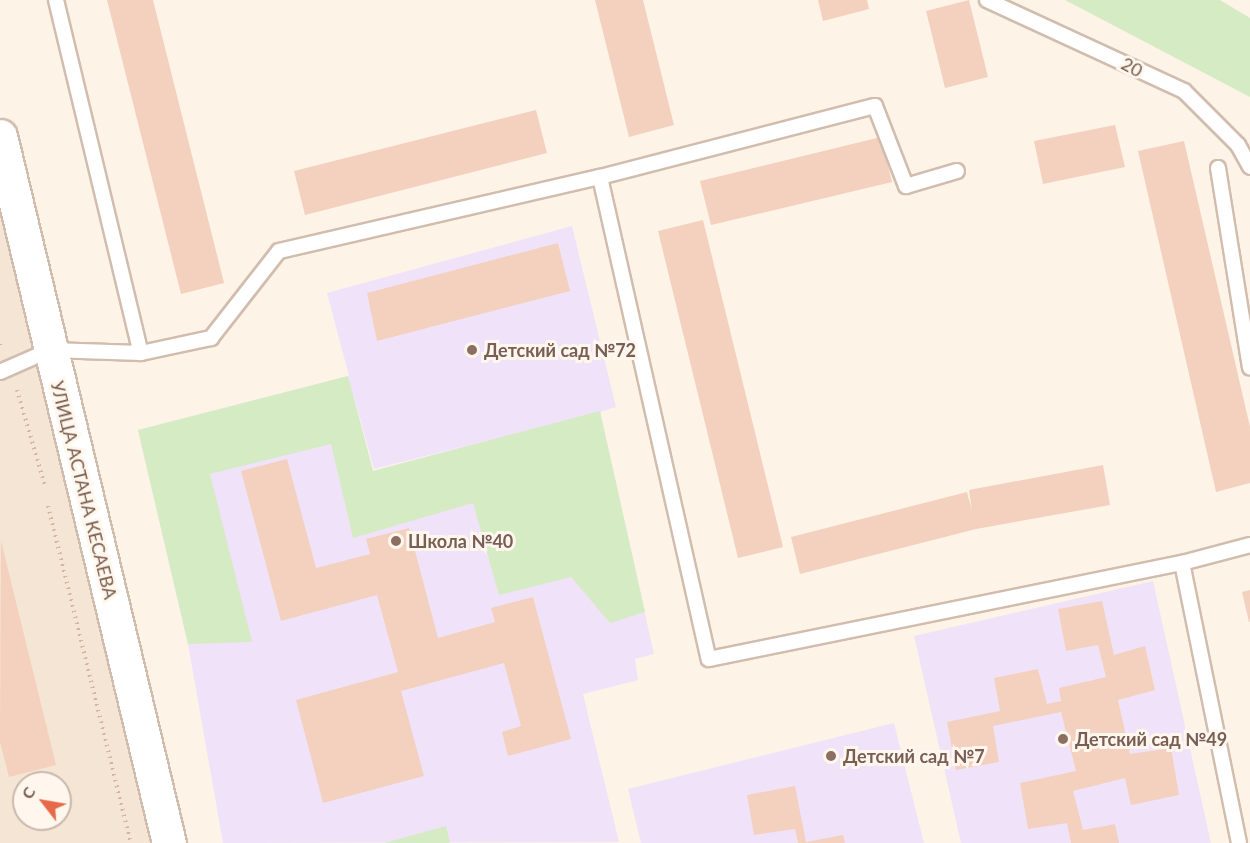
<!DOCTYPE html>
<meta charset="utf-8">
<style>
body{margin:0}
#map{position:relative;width:1250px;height:843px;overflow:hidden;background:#fdf3e7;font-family:Lato,sans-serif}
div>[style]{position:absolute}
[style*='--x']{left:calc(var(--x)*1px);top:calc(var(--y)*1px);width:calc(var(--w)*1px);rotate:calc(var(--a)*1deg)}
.residential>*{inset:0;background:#f5e5d5}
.education>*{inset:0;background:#f0e3f9}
.green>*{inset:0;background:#d5ebc4}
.building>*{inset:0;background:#f3d1be}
.path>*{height:4px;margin-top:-2px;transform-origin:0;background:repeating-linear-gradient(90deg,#d8b4a0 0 1.5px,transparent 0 6px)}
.roads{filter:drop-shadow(2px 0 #d1bdae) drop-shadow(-2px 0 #d1bdae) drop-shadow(0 2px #d1bdae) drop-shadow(0 -2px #d1bdae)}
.lane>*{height:14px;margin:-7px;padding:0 7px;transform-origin:7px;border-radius:7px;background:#fff}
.secondary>*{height:33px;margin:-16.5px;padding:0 16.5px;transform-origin:16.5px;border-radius:16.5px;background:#fff}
.dots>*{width:16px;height:16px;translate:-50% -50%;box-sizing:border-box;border:3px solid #fff7ed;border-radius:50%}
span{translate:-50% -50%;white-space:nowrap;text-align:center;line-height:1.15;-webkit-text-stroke:6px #fff7ed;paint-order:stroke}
.street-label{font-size:18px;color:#77594a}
.education-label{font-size:18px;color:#785e54;font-weight:700}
.left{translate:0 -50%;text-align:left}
.north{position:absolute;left:12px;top:771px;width:60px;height:60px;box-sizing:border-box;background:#fff7ed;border:2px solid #c9b8ac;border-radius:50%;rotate:301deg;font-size:16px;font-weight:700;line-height:24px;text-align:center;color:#77594a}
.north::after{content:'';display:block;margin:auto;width:21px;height:27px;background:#e8694a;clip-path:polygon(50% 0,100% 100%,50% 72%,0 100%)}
</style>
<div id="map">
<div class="residential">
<i style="clip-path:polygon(evenodd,0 136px,169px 843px,0 843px,0 136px,24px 783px,60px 783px,60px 819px,24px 819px,24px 783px)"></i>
</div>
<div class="education">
<i style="clip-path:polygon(evenodd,572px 226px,616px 407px,600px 412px,654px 654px,635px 659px,638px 680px,583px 694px,619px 842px,223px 843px,188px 644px,138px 430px,349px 376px,327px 293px,572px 226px,351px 386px,374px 469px,481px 442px,373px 471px,351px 386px)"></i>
<i style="clip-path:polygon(1153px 581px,1211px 843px,961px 843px,914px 636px)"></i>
<i style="clip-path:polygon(894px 723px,924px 843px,641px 843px,628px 789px)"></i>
</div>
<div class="green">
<i style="clip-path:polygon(1065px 0,1220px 0,1250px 18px,1250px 97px)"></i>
<i style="clip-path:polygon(348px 376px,373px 471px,600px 411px,645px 612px,610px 623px,571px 577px,499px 595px,473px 503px,353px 538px,331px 444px,210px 474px,252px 642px,188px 644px,138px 430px)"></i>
<i style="clip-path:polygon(446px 826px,450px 843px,384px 843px)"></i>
</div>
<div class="building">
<i style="clip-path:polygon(107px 0,153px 0,224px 283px,181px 294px)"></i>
<i style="clip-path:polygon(595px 0,643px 0,674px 125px,629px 137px)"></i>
<i style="clip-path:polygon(818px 0,867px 0,869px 9px,823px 21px)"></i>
<i style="clip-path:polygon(969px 0,988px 77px,945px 88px,926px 11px)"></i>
<i style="clip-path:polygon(536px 110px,547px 153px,305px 215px,294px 171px)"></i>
<i style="clip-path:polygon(1115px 125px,1125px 167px,1043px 184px,1034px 141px)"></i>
<i style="clip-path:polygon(881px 137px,892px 182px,711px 225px,700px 181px)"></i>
<i style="clip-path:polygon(1184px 141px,1250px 427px,1250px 483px,1216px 492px,1138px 151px)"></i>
<i style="clip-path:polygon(703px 220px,783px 547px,738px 558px,658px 231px)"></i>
<i style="clip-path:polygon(558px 243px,570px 291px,377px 341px,367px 293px)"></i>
<i style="clip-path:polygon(287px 459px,316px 568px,370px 554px,366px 539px,409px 528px,438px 638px,495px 622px,491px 608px,533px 597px,571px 739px,508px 756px,502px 732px,521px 726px,504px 663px,401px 691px,424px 776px,323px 803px,296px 700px,398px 672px,377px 595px,281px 621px,241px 471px)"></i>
<i style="clip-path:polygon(1103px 465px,1110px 505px,976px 529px,800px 574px,791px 537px,967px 492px,972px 511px,969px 490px)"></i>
<i style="clip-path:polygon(1px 541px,56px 765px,9px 777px,0 742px)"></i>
<i style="clip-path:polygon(1250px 590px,1250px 622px,1249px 622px,1242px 592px)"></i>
<i style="clip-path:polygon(1102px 601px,1114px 655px,1145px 646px,1155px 690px,1118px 700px,1130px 754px,1171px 748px,1179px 795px,1131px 805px,1125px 778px,1073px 791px,1083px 830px,1115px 824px,1119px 843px,1071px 843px,1067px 823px,1028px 829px,1020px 783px,1076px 771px,1061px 712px,993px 726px,999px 762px,956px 770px,947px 722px,1000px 711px,994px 678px,1038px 669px,1047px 704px,1061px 701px,1059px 688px,1106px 677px,1098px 645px,1066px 651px,1058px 609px)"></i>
<i style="clip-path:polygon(795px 786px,806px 842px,843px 835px,845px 843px,798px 843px,795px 829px,754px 835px,747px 795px)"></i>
</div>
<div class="path">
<i style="--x:0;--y:344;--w:4;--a:76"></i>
<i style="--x:17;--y:390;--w:100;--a:73.7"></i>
<i style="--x:48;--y:506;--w:347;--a:76.2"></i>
</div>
<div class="roads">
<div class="lane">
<i style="--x:56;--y:0;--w:363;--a:76.5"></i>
<i style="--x:987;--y:0;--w:217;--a:24.8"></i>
<i style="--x:1184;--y:91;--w:76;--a:45"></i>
<i style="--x:1238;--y:145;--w:25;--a:61"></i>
<i style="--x:1218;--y:168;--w:202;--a:80.9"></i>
<i style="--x:600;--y:177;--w:284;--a:-14.5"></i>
<i style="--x:875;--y:106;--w:86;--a:68.8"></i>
<i style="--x:906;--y:186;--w:53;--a:-16.4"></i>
<i style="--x:0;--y:372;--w:55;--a:-23.7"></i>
<i style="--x:50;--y:350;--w:91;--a:1.9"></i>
<i style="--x:141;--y:353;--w:72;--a:-12.1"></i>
<i style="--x:211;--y:338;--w:110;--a:-52"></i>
<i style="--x:279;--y:251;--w:329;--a:-13"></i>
<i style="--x:600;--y:177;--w:494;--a:77.3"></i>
<i style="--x:709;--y:659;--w:483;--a:-11.5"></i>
<i style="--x:1239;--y:843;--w:286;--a:-101.5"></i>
<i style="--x:1182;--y:563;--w:70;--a:-14.8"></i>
</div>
<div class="secondary">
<i style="--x:0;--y:136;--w:727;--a:76.56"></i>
</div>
</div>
<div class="dots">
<i style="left:472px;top:350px;background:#8d6e63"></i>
<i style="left:396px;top:541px;background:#8d6e63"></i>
<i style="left:1063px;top:739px;background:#8d6e63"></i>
<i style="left:831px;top:756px;background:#8d6e63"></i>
</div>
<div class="street-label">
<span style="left:1132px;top:67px;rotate:28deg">20</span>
<span style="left:84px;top:490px;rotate:76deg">УЛИЦА АСТАНА КЕСАЕВА</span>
</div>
<div class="education-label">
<span class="left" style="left:484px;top:350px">Детский сад №72</span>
<span class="left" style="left:408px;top:541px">Школа №40</span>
<span class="left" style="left:1075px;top:739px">Детский сад №49</span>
<span class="left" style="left:843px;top:756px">Детский сад №7</span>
</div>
<div class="north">С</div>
</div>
